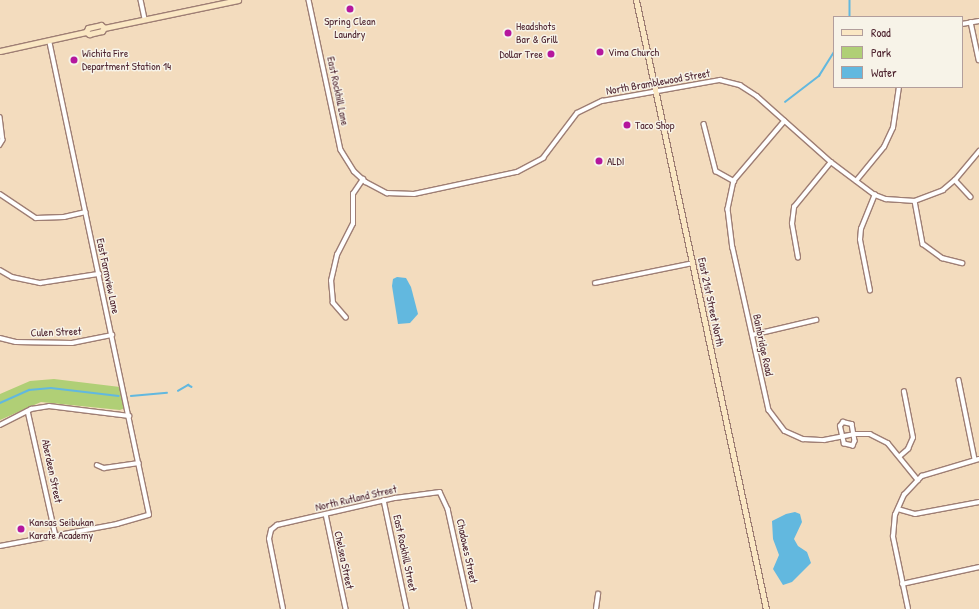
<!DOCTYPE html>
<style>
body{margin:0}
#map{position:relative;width:979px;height:609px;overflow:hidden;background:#f3dcbe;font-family:"Patrick Hand",sans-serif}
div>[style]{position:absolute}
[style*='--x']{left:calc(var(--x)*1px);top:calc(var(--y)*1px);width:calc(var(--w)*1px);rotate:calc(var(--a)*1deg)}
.green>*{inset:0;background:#b0cf76}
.water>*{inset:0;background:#62b8df}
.stream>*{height:1.5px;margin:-0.75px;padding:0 0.75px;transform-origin:0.75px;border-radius:0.75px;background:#62b8df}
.roads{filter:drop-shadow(1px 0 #9e7e74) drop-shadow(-1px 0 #9e7e74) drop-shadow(0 1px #9e7e74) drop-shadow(0 -1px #9e7e74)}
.minor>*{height:3.5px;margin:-1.75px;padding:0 1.75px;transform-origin:1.75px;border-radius:1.75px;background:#fff}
.secondary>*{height:5px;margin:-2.5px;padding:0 2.5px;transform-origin:2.5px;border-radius:2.5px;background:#fae7c3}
.dots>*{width:11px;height:11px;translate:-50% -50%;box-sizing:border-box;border:2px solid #f7f3e8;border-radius:50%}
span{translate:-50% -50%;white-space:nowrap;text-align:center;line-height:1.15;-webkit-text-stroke:3px #f7f3e8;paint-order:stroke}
.poi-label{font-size:11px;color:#4a1f2b}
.left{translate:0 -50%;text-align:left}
.right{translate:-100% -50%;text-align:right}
.street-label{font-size:11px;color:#4a1f2b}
.legend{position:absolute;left:833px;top:16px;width:130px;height:72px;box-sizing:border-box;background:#f7f3e8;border:1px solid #b29e9c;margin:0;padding:5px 7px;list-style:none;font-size:12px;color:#4a1f2b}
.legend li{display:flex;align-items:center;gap:8px;height:20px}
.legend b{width:20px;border:1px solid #b29e9c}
</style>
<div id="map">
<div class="green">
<i style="clip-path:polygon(54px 379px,120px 387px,125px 408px,120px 410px,41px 402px,0 420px,0 394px,30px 381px)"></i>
</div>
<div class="water">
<i style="clip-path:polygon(397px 277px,406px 278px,411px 287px,418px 314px,410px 323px,398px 324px,392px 286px,393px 279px)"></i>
<i style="clip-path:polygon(795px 512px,800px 514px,802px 522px,794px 539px,798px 546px,807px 552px,811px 563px,792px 582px,783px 585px,773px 569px,779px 555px,773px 539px,772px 521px,786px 514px)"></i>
</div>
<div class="stream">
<i style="--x:850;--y:0;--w:17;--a:90"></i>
<i style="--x:785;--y:102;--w:43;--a:-37.4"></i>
<i style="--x:819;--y:76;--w:28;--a:-58"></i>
<i style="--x:178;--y:391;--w:12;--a:-31"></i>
<i style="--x:188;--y:385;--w:4;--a:27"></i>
<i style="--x:131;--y:396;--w:36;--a:-5"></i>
<i style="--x:0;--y:403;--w:32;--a:-24"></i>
<i style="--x:29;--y:390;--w:22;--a:-5"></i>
<i style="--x:51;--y:388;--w:68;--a:6.7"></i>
</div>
<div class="roads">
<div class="minor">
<i style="--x:141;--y:0;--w:19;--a:78"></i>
<i style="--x:309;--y:0;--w:153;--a:78"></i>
<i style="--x:341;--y:150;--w:25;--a:58"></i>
<i style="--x:354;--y:171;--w:16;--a:43"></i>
<i style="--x:366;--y:182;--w:24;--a:28"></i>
<i style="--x:387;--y:193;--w:27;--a:2"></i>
<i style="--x:414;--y:194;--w:105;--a:-12.1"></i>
<i style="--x:517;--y:172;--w:30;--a:-28"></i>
<i style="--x:543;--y:158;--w:56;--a:-52.9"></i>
<i style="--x:577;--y:113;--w:28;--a:-26"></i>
<i style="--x:602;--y:101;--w:120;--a:-10.1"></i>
<i style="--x:720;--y:80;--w:21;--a:14"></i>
<i style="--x:740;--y:85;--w:20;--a:33"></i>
<i style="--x:757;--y:96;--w:99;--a:41.7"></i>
<i style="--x:831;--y:162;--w:55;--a:36.9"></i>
<i style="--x:875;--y:195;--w:12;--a:20"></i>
<i style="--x:886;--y:199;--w:29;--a:4"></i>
<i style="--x:915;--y:201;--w:30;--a:-21"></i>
<i style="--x:943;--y:190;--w:16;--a:-40"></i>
<i style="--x:955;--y:180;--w:38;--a:-50"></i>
<i style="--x:971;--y:22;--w:39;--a:78"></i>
<i style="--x:962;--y:24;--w:17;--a:-10"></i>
<i style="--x:0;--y:117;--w:23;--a:83"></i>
<i style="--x:3;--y:140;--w:6;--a:121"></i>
<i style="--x:785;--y:121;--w:79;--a:130.4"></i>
<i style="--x:734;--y:181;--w:29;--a:102"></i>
<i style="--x:728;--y:209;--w:39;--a:83"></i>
<i style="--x:733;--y:248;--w:166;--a:77.5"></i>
<i style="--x:769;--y:410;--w:26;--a:53"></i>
<i style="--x:785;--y:431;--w:20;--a:24"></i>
<i style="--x:803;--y:439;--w:21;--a:3"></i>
<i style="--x:824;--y:440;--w:31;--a:-11"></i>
<i style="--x:854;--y:434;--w:16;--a:0"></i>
<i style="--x:870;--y:434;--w:20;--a:27"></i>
<i style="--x:888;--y:443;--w:48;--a:51"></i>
<i style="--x:704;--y:124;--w:49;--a:75.7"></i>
<i style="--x:716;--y:171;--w:21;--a:29"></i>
<i style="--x:955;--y:180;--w:23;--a:47"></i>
<i style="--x:856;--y:181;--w:44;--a:-50.5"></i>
<i style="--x:884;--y:147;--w:21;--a:-65"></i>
<i style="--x:893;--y:128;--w:41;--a:-81.7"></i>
<i style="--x:0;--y:194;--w:43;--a:33.7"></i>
<i style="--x:36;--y:218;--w:28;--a:-2"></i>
<i style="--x:64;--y:217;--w:22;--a:-13"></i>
<i style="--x:915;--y:201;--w:44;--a:79.5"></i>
<i style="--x:923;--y:244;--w:24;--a:36"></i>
<i style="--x:942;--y:258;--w:21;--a:14"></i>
<i style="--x:798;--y:258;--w:35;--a:-100"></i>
<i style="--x:792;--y:224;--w:17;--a:-83"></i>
<i style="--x:794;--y:207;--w:58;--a:-50.6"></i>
<i style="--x:0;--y:270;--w:14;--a:30"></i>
<i style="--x:12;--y:277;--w:29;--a:12"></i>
<i style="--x:40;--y:283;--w:60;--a:-8.7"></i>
<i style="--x:595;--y:283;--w:100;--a:-11.5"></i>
<i style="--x:870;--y:291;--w:52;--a:-101.1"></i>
<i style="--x:860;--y:240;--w:11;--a:-85"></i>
<i style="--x:861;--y:229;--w:37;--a:-68"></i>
<i style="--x:346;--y:318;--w:20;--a:-131"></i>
<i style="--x:333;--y:303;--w:22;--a:-95"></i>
<i style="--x:331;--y:281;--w:27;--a:-77"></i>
<i style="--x:337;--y:255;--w:35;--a:-63"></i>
<i style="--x:353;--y:224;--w:30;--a:-90"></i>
<i style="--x:353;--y:194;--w:18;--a:-56"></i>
<i style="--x:752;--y:335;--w:66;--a:-13.2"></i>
<i style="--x:0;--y:338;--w:16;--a:14"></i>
<i style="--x:16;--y:342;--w:56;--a:1"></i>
<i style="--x:72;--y:343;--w:41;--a:-11.3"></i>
<i style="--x:959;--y:380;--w:81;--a:78.6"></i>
<i style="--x:28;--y:411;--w:128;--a:77.4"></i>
<i style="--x:843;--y:422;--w:9;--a:13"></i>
<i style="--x:852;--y:424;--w:17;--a:80"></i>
<i style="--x:855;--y:441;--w:5;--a:112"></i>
<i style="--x:853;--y:446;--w:9;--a:-167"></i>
<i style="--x:844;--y:444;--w:18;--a:-103"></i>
<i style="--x:840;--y:426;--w:5;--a:-53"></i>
<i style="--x:0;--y:425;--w:35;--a:-27"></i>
<i style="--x:31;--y:409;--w:18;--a:-9"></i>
<i style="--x:49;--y:406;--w:81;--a:7.1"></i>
<i style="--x:900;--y:456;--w:11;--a:-41"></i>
<i style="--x:908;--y:449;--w:12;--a:-66"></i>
<i style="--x:913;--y:438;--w:47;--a:-101.1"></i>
<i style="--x:97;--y:465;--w:8;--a:23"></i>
<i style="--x:104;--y:468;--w:35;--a:-8"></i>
<i style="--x:384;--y:500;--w:111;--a:78.1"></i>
<i style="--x:898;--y:509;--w:18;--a:16"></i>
<i style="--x:915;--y:514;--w:65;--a:-10.6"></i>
<i style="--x:326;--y:514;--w:97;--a:78.1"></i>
<i style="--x:0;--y:546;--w:119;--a:-10.6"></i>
<i style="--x:117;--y:524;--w:33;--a:-16"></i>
<i style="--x:149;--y:515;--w:484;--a:-101.9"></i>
<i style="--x:902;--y:584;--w:79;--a:-12.4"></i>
<i style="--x:283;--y:609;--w:71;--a:-101.3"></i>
<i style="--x:269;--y:539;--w:9;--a:-77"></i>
<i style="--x:271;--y:530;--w:8;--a:-40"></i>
<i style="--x:277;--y:525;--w:121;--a:-12.9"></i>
<i style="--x:395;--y:498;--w:45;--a:-7.6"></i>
<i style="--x:440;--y:492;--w:19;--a:65"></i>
<i style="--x:448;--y:509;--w:102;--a:77.6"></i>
<i style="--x:596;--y:609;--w:15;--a:-82"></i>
<i style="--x:908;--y:609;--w:74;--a:-101.8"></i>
<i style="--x:893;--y:537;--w:22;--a:-85"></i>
<i style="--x:895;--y:515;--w:22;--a:-66"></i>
<i style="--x:904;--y:495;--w:26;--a:-47"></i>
<i style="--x:922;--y:476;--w:59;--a:-16.6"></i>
</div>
<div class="secondary">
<i style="--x:636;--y:0;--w:623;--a:77.95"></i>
<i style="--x:86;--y:32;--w:4;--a:34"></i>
<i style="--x:89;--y:34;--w:13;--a:-13"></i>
<i style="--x:102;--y:31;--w:4;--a:-56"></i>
<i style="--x:104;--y:28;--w:137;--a:-11.8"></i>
<i style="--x:0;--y:51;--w:88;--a:-12.5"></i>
<i style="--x:86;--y:32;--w:4;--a:-63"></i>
<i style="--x:88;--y:28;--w:13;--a:-13"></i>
<i style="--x:101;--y:25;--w:4;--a:45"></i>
</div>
</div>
<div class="dots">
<i style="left:350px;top:9px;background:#b5179e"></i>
<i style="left:508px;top:33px;background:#b5179e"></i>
<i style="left:600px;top:52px;background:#b5179e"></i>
<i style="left:551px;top:54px;background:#b5179e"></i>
<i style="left:74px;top:60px;background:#b5179e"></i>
<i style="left:627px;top:125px;background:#b5179e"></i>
<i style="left:599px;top:161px;background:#b5179e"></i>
<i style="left:21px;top:529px;background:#b5179e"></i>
</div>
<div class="poi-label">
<span style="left:350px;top:28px">Spring Clean<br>Laundry</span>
<span class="left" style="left:516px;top:33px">Headshots<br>Bar &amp; Grill</span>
<span class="left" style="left:608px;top:52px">Vima Church</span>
<span class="left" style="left:82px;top:60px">Wichita Fire<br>Department Station 14</span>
<span class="right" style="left:543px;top:54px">Dollar Tree</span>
<span class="left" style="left:635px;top:125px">Taco Shop</span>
<span class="left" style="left:607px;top:161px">ALDI</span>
<span class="left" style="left:29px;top:529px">Kansas Seibukan<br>Karate Academy</span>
</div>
<div class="street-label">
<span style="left:658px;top:82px;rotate:-10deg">North Bramblewood Street</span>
<span style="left:338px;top:91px;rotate:78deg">East Rockhill Lane</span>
<span style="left:108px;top:276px;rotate:78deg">East Farmview Lane</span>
<span style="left:711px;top:302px;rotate:78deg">East 21st Street North</span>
<span style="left:56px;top:332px;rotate:-2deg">Culen Street</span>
<span style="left:763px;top:345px;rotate:78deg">Bainbridge Road</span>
<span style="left:52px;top:471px;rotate:78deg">Aberdeen Street</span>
<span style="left:356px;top:498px;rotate:-13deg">North Rutland Street</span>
<span style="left:467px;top:551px;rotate:78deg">Chadowes Street</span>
<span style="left:405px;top:553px;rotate:78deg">East Rockhill Street</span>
<span style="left:344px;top:560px;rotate:78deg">Chelsea Street</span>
</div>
<ul class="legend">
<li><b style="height:5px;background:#fae7c3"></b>Road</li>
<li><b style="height:11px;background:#b0cf76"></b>Park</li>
<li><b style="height:11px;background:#62b8df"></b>Water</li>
</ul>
</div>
